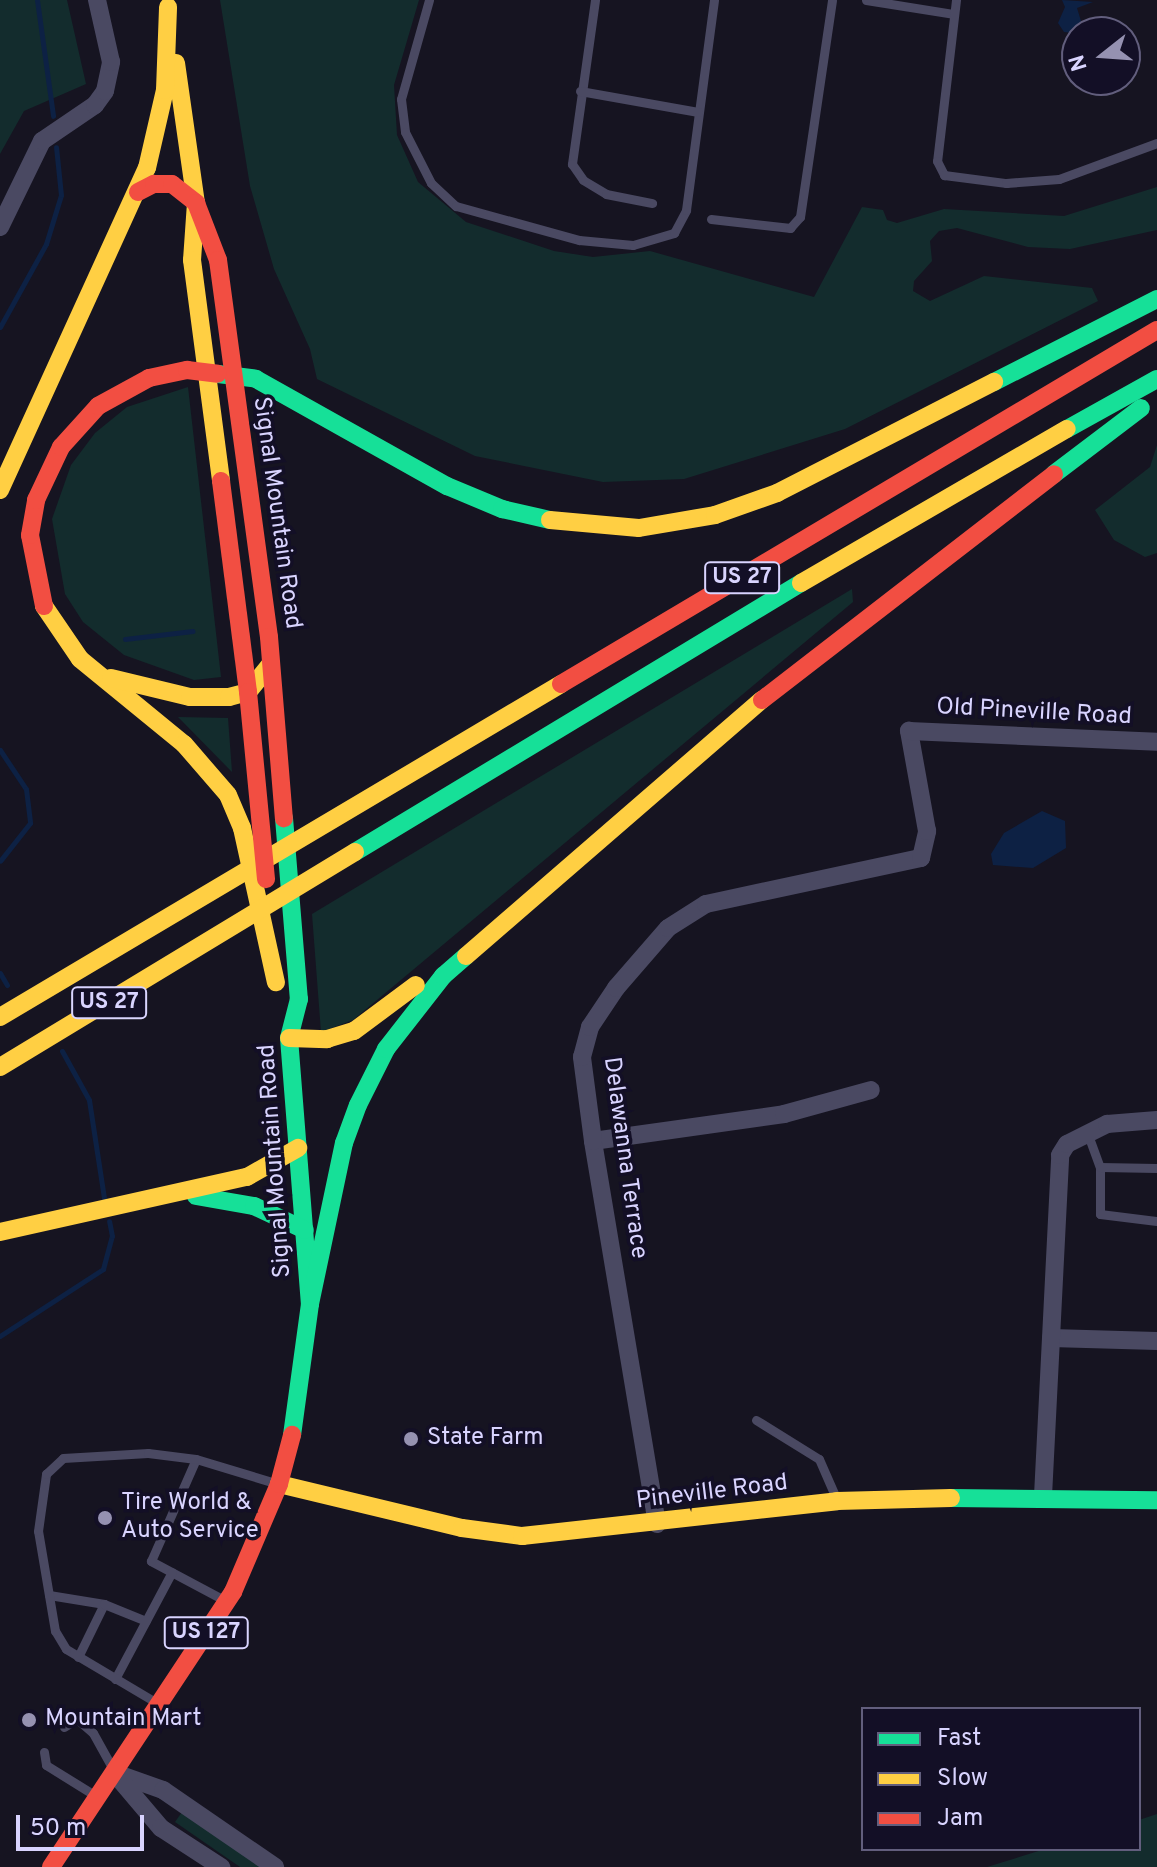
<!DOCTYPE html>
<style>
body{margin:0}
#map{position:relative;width:1157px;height:1867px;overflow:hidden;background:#161421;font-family:Overpass,sans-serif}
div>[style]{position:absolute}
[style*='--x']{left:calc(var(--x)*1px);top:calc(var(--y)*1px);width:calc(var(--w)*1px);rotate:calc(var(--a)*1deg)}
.green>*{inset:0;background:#132c2d}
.water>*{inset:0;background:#0d2144}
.stream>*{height:5px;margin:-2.5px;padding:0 2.5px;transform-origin:2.5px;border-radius:2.5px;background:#0d2144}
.lane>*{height:9px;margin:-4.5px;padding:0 4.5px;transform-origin:4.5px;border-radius:4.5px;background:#4a4962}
.street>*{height:18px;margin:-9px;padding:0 9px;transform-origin:9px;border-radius:9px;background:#4a4962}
.fast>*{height:18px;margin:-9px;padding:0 9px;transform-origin:9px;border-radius:9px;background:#16e098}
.slow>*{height:18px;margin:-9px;padding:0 9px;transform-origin:9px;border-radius:9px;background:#ffcf43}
.jam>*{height:18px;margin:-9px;padding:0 9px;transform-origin:9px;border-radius:9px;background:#f24e42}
.dots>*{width:22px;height:22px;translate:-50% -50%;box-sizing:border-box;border:4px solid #130f26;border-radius:50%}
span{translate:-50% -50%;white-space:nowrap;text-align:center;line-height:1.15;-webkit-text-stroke:7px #130f26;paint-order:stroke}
.shield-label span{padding:2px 6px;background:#130f26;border:2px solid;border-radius:6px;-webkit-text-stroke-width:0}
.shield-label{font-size:22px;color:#d9d4ff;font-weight:700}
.street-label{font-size:24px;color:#d9d4ff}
.poi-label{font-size:24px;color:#d9d4ff}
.left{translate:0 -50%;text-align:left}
.legend{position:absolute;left:861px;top:1707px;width:280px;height:144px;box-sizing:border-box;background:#130f26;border:2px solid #625e7d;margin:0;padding:10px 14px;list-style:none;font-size:24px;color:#d9d4ff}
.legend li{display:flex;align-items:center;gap:16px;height:40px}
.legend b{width:40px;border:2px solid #625e7d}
.north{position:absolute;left:1061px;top:16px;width:80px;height:80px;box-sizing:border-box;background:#130f26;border:2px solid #625e7d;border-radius:50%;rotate:253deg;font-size:22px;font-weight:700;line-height:32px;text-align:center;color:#d9d4ff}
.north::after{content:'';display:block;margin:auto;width:28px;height:36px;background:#9591b1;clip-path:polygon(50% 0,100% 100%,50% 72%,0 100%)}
.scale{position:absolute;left:16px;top:1815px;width:128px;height:36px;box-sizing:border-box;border:4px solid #d9d4ff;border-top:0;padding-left:10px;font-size:24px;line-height:28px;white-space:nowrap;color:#d9d4ff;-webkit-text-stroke:6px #130f26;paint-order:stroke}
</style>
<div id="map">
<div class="green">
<i style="clip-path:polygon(0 0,67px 0,86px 84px,24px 111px,0 154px)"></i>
<i style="clip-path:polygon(220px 0,419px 0,394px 85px,397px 135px,418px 182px,466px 222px,554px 251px,593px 257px,650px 251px,814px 297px,862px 207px,883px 210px,887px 220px,897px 223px,944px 209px,1064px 216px,1157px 187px,1157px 230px,1070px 249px,1028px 247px,957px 228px,939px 231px,930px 241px,932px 261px,914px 281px,913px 291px,930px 301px,984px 276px,1092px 288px,1098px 301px,845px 429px,684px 479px,603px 482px,475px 456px,317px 379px,310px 349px,274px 269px,250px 186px)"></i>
<i style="clip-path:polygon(188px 387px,221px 677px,194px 680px,124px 655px,83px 622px,65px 594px,52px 519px,71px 465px,95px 433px,127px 407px)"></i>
<i style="clip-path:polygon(1157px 445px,1157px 553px,1145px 557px,1114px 540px,1095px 510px,1150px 467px)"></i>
<i style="clip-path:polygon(852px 589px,853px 602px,353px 1020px,321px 1032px,312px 914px)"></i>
<i style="clip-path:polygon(178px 717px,228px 718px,232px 772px)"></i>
<i style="clip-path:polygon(182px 1812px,262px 1867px,240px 1867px,175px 1822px)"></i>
<i style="clip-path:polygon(1157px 1814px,1157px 1867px,987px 1867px,1045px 1849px,1139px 1849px,1139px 1820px)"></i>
</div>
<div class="water">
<i style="clip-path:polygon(1062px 0,1093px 2px,1077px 8px,1081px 21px,1074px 33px,1064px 32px,1058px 23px,1065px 7px)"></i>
<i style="clip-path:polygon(1042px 811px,1065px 821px,1066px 848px,1033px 868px,993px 865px,991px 854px,1004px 833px)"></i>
</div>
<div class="stream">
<i style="--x:37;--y:0;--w:117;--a:82.1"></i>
<i style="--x:0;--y:327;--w:95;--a:-61"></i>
<i style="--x:46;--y:244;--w:51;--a:-73"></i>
<i style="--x:61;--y:195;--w:48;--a:-95.9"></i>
<i style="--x:125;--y:639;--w:68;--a:-6.7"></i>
<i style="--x:0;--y:750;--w:47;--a:56.3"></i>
<i style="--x:26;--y:789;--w:34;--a:83"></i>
<i style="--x:30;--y:823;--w:48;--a:128.3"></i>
<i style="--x:0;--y:973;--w:14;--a:60"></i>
<i style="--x:62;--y:1051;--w:56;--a:61.1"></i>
<i style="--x:89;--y:1100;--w:99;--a:81.3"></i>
<i style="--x:0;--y:1336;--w:123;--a:-33"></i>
<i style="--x:103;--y:1269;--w:34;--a:-75"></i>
<i style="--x:112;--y:1236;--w:15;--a:-101"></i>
</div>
<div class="lane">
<i style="--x:429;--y:0;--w:103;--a:105.8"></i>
<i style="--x:401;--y:99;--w:33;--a:83"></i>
<i style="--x:405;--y:132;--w:57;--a:63"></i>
<i style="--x:431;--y:183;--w:34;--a:43"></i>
<i style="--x:456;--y:206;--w:128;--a:15.5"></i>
<i style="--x:579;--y:240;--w:54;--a:5.3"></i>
<i style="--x:633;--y:245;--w:43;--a:-16.3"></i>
<i style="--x:674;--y:233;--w:26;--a:-62"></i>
<i style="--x:686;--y:210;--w:212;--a:-82.4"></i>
<i style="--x:595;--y:0;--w:166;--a:98"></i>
<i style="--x:572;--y:164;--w:19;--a:55"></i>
<i style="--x:583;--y:180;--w:27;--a:31"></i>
<i style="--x:606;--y:194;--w:47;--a:11.1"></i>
<i style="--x:866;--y:0;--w:88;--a:9.1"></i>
<i style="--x:956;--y:0;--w:162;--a:96.7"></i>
<i style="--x:937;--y:161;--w:16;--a:63"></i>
<i style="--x:944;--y:175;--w:63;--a:7.4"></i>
<i style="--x:1006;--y:183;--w:53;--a:-4.3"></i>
<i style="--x:1059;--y:179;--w:104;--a:-20.2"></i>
<i style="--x:580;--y:91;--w:120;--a:10.1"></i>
<i style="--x:711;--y:219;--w:80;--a:6.5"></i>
<i style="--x:790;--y:228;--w:15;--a:-48"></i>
<i style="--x:800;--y:217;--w:219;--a:-81.6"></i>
<i style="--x:1087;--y:1132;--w:37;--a:70"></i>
<i style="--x:1100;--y:1167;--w:47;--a:90"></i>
<i style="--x:1100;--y:1214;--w:57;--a:7"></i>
<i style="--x:1100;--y:1167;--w:57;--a:1"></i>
<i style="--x:756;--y:1420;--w:74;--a:31.8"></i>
<i style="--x:819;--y:1459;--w:43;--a:66.4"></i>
<i style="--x:49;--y:1595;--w:56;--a:9.3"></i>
<i style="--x:224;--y:1600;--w:83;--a:-151.9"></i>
<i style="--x:151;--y:1561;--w:111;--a:-66.2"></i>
<i style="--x:196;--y:1459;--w:83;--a:16.9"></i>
<i style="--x:78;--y:1657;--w:59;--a:-63.9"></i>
<i style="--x:104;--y:1604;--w:45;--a:22"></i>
<i style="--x:115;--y:1679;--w:121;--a:-62"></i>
<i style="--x:157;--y:1703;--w:106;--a:-149.3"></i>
<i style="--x:66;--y:1649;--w:21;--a:-121"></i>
<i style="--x:55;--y:1631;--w:101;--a:-99.6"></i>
<i style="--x:38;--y:1531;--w:58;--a:-82"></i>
<i style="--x:46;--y:1474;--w:23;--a:-43"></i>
<i style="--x:63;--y:1458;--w:85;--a:-3.4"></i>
<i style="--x:148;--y:1453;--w:48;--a:7.1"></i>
<i style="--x:64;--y:1727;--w:15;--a:-32"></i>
<i style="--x:77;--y:1719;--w:21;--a:41"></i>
<i style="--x:93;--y:1733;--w:38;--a:61"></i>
<i style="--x:44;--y:1752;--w:13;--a:81"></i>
<i style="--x:46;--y:1765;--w:59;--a:31.8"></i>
</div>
<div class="street">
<i style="--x:0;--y:227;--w:96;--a:-64"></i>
<i style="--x:42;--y:141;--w:64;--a:-34.2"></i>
<i style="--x:95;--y:105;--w:17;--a:-54"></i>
<i style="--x:105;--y:91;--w:30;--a:-78"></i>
<i style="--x:111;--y:62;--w:64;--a:-102.7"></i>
<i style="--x:593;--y:1141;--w:193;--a:-8"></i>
<i style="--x:784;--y:1114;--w:90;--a:-15.4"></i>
<i style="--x:1051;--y:1338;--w:106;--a:1.6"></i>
<i style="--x:1043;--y:1496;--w:341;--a:-87.1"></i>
<i style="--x:1060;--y:1155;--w:13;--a:-58"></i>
<i style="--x:1067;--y:1144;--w:45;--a:-26.6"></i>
<i style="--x:1107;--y:1124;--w:50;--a:-4.6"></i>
<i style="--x:657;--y:1524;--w:388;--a:-99.5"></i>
<i style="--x:593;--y:1141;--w:85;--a:-97.5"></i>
<i style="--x:582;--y:1057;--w:31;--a:-75"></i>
<i style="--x:590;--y:1027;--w:47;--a:-56.3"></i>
<i style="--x:616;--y:988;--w:79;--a:-49.1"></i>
<i style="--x:668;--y:928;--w:45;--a:-32.3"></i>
<i style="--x:706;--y:904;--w:220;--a:-12.1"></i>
<i style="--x:921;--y:858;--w:28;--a:-77"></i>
<i style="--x:927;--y:831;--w:102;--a:-100.2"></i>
<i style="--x:909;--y:731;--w:248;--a:2.5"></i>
<i style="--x:115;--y:1773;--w:51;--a:19.5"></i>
<i style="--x:163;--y:1790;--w:136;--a:34.5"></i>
<i style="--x:116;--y:1775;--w:70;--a:49.7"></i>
<i style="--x:161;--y:1828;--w:72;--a:33"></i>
</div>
<div class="fast">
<i style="--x:218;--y:374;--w:38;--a:7"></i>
<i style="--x:256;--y:379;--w:219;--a:29.3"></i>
<i style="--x:447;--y:486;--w:60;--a:22.7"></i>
<i style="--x:502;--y:509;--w:49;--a:12.9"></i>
<i style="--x:994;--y:382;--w:183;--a:-27"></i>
<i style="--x:1067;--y:429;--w:103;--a:-29.1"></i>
<i style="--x:1054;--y:474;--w:109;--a:-37.2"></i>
<i style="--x:284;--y:818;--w:182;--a:85.3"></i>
<i style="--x:299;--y:999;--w:40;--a:104.4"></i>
<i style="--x:289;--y:1038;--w:267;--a:85.5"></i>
<i style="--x:310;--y:1304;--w:132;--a:97.8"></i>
<i style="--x:355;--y:852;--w:521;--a:-31.1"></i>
<i style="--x:196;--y:1196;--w:59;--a:9.8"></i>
<i style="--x:254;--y:1206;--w:56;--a:25.2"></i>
<i style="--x:310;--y:1304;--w:165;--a:-78.1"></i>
<i style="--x:344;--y:1143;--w:40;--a:-69.8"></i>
<i style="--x:358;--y:1105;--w:63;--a:-63.4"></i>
<i style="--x:386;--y:1049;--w:93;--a:-52"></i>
<i style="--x:443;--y:976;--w:30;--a:-41"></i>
<i style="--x:951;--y:1498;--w:206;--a:0.6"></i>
</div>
<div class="slow">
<i style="--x:176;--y:63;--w:141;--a:81.9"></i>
<i style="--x:196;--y:203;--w:57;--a:94"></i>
<i style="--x:192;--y:260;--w:223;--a:82.5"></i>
<i style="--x:0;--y:490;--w:354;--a:-65.5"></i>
<i style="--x:147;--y:168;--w:80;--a:-77"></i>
<i style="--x:165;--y:90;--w:83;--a:-87.9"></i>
<i style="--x:550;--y:520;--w:89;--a:5.1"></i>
<i style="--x:639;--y:528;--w:77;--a:-9.7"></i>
<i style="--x:715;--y:515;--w:66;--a:-19.5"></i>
<i style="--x:777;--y:493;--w:244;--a:-27.1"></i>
<i style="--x:801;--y:583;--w:307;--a:-30.1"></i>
<i style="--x:44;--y:606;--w:64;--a:55.8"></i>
<i style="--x:80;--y:659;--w:134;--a:39.3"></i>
<i style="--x:184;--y:744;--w:67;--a:49.2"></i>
<i style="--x:228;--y:795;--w:36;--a:67"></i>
<i style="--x:242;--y:828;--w:158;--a:77.6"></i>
<i style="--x:111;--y:678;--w:81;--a:13.5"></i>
<i style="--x:190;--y:697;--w:39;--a:0"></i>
<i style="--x:229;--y:697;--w:20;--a:-15"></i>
<i style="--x:248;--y:692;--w:36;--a:-51"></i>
<i style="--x:466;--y:956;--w:391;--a:-40.9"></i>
<i style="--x:0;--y:1017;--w:652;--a:-30.69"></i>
<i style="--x:289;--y:1038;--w:38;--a:2"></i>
<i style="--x:327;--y:1039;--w:28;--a:-17"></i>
<i style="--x:354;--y:1031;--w:77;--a:-36.6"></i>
<i style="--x:0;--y:1067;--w:415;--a:-31.2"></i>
<i style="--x:0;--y:1232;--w:253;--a:-12.6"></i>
<i style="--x:247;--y:1177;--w:59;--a:-29.6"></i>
<i style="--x:279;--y:1484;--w:188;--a:13.5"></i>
<i style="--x:462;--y:1528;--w:61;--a:7.6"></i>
<i style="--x:522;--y:1536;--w:317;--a:-6.3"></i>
<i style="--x:837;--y:1501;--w:114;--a:-1.5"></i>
</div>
<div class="jam">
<i style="--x:138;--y:192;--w:18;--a:-27"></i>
<i style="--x:154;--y:184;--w:18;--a:0"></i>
<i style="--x:172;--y:184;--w:31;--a:38"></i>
<i style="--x:196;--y:203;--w:61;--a:68.9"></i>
<i style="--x:218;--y:260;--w:380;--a:82.3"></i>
<i style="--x:269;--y:637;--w:182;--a:85.3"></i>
<i style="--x:221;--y:481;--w:213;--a:82.7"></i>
<i style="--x:44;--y:606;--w:72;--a:-101.2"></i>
<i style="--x:30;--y:535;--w:36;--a:-80"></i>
<i style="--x:36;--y:500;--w:59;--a:-64.7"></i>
<i style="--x:61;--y:447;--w:55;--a:-47.9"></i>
<i style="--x:98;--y:406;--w:58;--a:-28.8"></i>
<i style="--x:149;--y:378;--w:39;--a:-12"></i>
<i style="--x:187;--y:370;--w:31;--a:7"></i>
<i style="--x:561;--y:684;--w:693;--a:-30.71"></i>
<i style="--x:248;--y:692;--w:188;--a:84.5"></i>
<i style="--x:762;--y:700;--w:369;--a:-37.7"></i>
<i style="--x:51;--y:1867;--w:330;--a:-56.5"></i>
<i style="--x:233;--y:1592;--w:117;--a:-66.9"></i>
<i style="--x:279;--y:1484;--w:51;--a:-75.1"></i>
</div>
<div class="dots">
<i style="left:411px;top:1439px;background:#9591b1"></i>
<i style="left:105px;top:1518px;background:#9591b1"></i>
<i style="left:29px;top:1720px;background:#9591b1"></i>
</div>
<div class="shield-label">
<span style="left:742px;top:578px">US 27</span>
<span style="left:109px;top:1003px">US 27</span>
<span style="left:206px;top:1633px">US 127</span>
</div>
<div class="street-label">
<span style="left:276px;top:513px;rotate:82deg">Signal Mountain Road</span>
<span style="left:1034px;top:713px;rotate:3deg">Old Pineville Road</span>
<span style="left:624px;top:1158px;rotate:82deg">Delawanna Terrace</span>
<span style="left:276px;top:1161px;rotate:-94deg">Signal Mountain Road</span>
<span style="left:712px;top:1493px;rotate:-7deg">Pineville Road</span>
</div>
<div class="poi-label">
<span class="left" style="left:427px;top:1439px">State Farm</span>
<span class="left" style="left:121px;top:1518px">Tire World &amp;<br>Auto Service</span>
<span class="left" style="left:45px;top:1720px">Mountain Mart</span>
</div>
<ul class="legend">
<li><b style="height:10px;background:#16e098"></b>Fast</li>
<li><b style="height:10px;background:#ffcf43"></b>Slow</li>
<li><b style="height:10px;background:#f24e42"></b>Jam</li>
</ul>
<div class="north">N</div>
<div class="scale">50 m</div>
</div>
